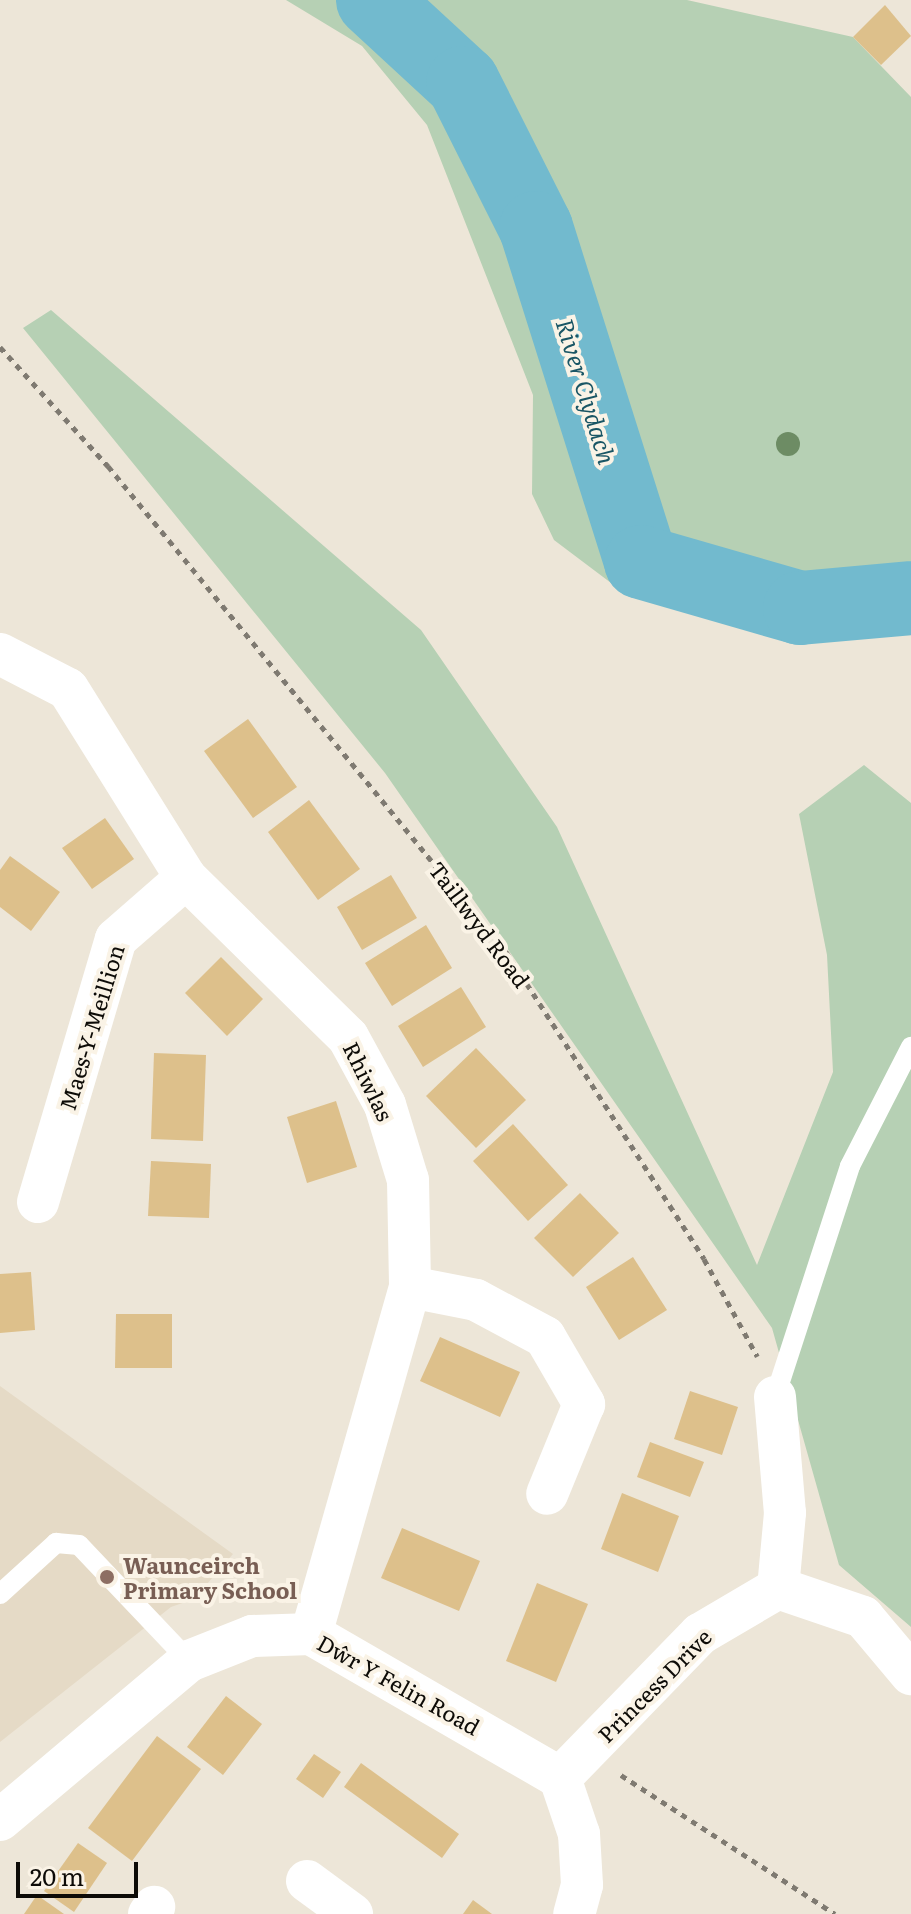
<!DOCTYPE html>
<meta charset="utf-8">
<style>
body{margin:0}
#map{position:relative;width:911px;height:1914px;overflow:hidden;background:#ede6d8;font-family:Literata,serif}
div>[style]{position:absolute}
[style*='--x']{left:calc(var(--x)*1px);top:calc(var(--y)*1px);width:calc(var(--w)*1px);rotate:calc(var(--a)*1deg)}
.built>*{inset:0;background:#e5dac6}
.green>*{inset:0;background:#b6d0b4}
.river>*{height:74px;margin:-37px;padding:0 37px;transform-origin:37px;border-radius:37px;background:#72bace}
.building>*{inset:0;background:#ddc08b}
.path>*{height:5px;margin-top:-2.5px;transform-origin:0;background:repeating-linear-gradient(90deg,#7f7a71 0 6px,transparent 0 12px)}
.lane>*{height:20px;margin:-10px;padding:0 10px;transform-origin:10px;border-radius:10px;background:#fff}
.street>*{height:42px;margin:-21px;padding:0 21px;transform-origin:21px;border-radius:21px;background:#fff}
.trees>*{width:24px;height:24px;margin:-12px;border-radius:50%;background:#6d8c64}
.dots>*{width:22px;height:22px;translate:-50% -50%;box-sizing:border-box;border:4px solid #faf3e6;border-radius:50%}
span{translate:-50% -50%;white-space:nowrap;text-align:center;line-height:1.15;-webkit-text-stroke:8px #faf3e6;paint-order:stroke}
.street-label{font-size:22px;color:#0d0b07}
.education-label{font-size:22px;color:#785e54;font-weight:700}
.left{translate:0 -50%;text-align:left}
.water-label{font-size:24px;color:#1a5665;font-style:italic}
.scale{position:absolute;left:16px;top:1862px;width:122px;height:36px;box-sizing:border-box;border:4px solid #0d0b07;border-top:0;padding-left:10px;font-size:24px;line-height:28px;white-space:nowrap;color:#0d0b07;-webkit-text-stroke:6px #faf3e6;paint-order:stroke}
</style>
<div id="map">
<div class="built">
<i style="clip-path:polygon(0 1386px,233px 1554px,194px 1599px,171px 1607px,0 1742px)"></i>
</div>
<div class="green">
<i style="clip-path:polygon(286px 0,687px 0,853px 37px,911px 97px,911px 568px,715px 613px,623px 592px,554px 540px,532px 494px,533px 395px,427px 125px,362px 46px)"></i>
<i style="clip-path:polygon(51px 310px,421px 630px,557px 827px,757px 1265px,833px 1072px,827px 955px,799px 814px,864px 765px,911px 803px,911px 1627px,839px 1565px,772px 1328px,385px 773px,23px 328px)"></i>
</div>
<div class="river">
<i style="--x:373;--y:0;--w:122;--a:42.7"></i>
<i style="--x:463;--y:83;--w:162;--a:63.3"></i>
<i style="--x:536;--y:228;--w:350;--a:72.5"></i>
<i style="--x:641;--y:562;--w:166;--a:16.1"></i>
<i style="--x:800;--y:608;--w:111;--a:-5.1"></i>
</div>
<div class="building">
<i style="clip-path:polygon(885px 5px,911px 36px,881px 65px,853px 37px)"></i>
<i style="clip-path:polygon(248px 719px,297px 787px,253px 818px,204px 751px)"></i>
<i style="clip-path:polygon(309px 800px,360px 869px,318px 900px,268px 832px)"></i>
<i style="clip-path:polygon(105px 818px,134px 859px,92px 889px,62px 848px)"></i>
<i style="clip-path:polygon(10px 856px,60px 892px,31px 931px,0 907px,0 870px)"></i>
<i style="clip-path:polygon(391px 875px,417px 918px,362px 950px,337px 907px)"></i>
<i style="clip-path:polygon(426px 925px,452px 968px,392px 1006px,365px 963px)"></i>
<i style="clip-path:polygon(221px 957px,263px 999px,227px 1036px,185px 993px)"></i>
<i style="clip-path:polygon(461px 987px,486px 1027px,423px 1067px,398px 1026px)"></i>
<i style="clip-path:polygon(476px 1048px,526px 1100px,476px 1148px,426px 1096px)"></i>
<i style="clip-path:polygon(154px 1053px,206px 1055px,203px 1141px,151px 1139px)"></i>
<i style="clip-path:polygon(336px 1101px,357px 1167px,307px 1183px,287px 1117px)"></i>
<i style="clip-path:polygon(513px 1124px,568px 1185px,528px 1221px,473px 1161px)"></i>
<i style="clip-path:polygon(151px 1161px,211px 1164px,209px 1218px,148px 1216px)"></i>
<i style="clip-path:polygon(580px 1193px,619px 1233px,573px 1277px,534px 1238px)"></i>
<i style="clip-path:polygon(633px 1257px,667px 1310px,619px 1340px,586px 1287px)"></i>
<i style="clip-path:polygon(31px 1272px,35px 1330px,0 1333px,0 1274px)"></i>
<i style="clip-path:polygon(116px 1314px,172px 1314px,172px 1368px,115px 1368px)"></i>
<i style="clip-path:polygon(440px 1337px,520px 1372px,500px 1417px,420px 1381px)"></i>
<i style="clip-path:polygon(690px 1391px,738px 1407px,722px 1455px,674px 1439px)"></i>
<i style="clip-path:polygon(650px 1442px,704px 1462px,690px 1497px,637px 1477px)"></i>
<i style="clip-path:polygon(622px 1493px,679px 1516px,658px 1572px,601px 1549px)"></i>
<i style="clip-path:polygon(402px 1528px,480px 1561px,459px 1611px,381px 1578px)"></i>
<i style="clip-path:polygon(537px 1583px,588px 1604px,556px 1682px,506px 1661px)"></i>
<i style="clip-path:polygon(226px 1696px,262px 1724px,223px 1775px,187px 1747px)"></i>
<i style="clip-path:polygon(157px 1736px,201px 1769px,132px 1861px,88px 1828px)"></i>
<i style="clip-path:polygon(314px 1754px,341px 1772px,323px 1798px,296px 1779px)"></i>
<i style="clip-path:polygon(361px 1763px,459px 1834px,442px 1858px,344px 1787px)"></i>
<i style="clip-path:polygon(78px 1843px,107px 1863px,74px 1912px,44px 1891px)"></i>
<i style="clip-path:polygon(37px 1895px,64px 1914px,24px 1914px)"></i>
<i style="clip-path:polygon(473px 1900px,492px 1914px,463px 1914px)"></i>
</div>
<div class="path">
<i style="--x:0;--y:347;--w:161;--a:47.8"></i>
<i style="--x:108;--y:466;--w:630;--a:50.67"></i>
<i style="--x:507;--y:953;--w:364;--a:57.2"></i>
<i style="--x:704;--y:1259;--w:111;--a:61.3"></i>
<i style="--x:621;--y:1775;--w:255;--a:33"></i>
</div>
<div class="lane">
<i style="--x:775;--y:1397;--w:243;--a:-72"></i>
<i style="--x:850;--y:1166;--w:134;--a:-62.9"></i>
<i style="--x:0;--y:1594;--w:76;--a:-42.3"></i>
<i style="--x:56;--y:1543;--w:23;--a:5"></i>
<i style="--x:79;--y:1545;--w:160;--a:46.5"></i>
</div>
<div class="street">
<i style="--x:0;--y:654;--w:76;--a:27.2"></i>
<i style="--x:68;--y:689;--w:223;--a:58"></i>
<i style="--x:186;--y:878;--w:227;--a:44.5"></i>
<i style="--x:348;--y:1037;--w:77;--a:61.4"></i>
<i style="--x:385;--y:1105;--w:78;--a:73"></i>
<i style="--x:408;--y:1180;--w:107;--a:88.9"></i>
<i style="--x:410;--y:1287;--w:361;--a:105.9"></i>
<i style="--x:38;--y:1202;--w:274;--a:-73.5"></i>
<i style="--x:116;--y:939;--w:93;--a:-41.1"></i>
<i style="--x:410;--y:1287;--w:67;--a:11.1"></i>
<i style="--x:476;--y:1300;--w:78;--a:28.2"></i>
<i style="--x:545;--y:1337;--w:78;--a:59.8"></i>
<i style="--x:584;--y:1404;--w:97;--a:112.3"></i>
<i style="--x:775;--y:1397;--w:116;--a:85.1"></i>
<i style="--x:785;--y:1513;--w:75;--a:95.3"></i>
<i style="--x:560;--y:1778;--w:201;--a:-45.8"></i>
<i style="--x:700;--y:1634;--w:91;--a:-30.5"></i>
<i style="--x:778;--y:1588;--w:90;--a:18.8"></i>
<i style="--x:863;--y:1617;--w:75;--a:49.9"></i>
<i style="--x:560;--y:1778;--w:59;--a:71.3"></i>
<i style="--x:579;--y:1834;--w:51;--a:86.6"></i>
<i style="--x:582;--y:1885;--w:30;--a:105"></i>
<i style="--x:0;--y:1820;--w:247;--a:-40.1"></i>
<i style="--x:189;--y:1661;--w:68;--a:-21.6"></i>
<i style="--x:252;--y:1636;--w:59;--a:-1.9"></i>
<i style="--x:311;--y:1634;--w:288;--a:30"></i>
<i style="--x:307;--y:1881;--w:56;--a:36.3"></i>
<i style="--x:149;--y:1914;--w:9;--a:-54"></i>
</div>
<div class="trees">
<i style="left:788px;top:444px"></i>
</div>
<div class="dots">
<i style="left:107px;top:1577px;background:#8d6e63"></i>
</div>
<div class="street-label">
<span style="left:480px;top:924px;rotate:53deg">Taillwyd Road</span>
<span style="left:91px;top:1027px;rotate:-73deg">Maes-Y-Meillion</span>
<span style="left:369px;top:1081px;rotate:64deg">Rhiwlas</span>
<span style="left:399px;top:1684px;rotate:29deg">Dŵr Y Felin Road</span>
<span style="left:654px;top:1685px;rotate:-45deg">Princess Drive</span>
</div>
<div class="education-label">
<span class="left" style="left:123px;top:1577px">Waunceirch<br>Primary School</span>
</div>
<div class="water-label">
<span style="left:587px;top:391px;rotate:73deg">River Clydach</span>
</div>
<div class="scale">20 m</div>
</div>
